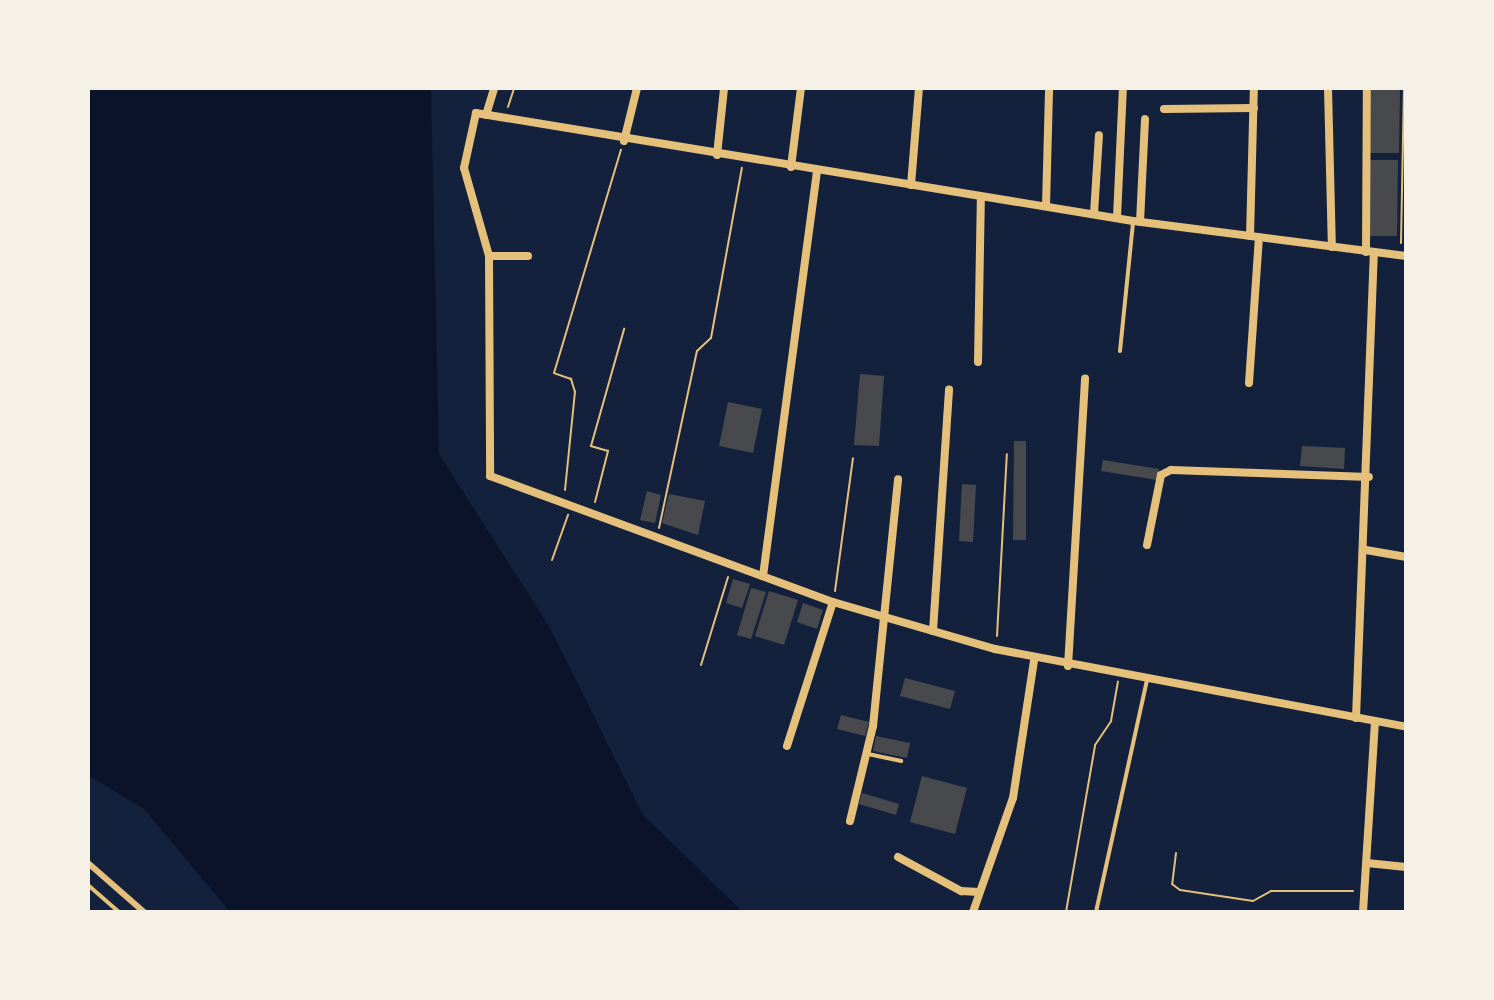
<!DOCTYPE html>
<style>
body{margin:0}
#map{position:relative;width:1494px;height:1000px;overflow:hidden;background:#14213d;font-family:"Sofia Sans Condensed",sans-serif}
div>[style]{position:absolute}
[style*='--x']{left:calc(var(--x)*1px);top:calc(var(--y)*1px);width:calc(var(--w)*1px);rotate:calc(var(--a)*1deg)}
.water>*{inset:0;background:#0b132b}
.building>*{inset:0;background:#48494c}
.path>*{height:2px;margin:-1px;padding:0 1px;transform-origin:1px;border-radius:1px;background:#e5c07b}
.service>*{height:4px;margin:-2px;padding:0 2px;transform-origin:2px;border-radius:2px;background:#e5c07b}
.pedestrian>*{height:6px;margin:-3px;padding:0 3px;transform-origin:3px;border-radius:3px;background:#e5c07b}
.minor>*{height:8px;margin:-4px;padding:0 4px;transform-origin:4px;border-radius:4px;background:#e5c07b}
span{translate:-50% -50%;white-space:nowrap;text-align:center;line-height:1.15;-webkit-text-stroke:6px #f6f1e7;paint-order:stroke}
.frame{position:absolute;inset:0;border:90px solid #f6f1e7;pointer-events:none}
</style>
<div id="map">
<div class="water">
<i style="clip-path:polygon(88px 88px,431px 88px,439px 454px,550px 628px,643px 815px,743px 912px,230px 912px,144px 809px,88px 775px)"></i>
</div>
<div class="building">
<i style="clip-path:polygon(1371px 88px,1400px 88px,1399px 153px,1370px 153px)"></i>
<i style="clip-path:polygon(1370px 160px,1398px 160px,1397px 236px,1369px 236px)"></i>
<i style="clip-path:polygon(860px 374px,884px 376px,879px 446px,854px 445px)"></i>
<i style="clip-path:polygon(728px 402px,762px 409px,753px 453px,719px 446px)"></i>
<i style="clip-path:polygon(1014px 441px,1026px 441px,1026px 540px,1013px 540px)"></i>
<i style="clip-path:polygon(1302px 446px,1345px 448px,1344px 469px,1300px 466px)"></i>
<i style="clip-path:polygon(1103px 460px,1159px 469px,1157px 480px,1101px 471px)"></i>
<i style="clip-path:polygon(962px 484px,976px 485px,973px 542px,959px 541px)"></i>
<i style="clip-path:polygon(647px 491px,661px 495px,655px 523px,640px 520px)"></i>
<i style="clip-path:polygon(669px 494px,705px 501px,698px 535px,662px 523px)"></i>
<i style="clip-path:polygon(733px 579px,750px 584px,742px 608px,726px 603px)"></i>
<i style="clip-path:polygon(751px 588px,766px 592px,751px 639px,737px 635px)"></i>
<i style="clip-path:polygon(769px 591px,798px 600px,784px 645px,755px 636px)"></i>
<i style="clip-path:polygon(803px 603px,823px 610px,817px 629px,797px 622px)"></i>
<i style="clip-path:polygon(905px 678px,955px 691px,950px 709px,900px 696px)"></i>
<i style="clip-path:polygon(841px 715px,869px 722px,865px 736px,837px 729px)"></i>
<i style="clip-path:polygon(876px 736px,910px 743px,907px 758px,873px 751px)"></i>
<i style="clip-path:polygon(922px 776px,967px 788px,955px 834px,910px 822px)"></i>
<i style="clip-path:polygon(862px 793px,899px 804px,896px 815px,859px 804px)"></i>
</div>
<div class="path">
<i style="--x:508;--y:107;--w:20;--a:-72"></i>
<i style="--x:1401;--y:243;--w:155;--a:-88.9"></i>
<i style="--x:565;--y:490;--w:99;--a:-84.2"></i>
<i style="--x:575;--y:392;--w:14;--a:-107"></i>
<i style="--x:571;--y:379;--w:18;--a:-161"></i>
<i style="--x:554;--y:373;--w:233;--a:-73.3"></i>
<i style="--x:595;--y:502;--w:53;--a:-75.7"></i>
<i style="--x:608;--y:451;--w:18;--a:-164"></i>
<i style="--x:591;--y:446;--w:122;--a:-74.2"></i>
<i style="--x:659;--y:528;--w:181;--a:-77.9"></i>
<i style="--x:697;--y:351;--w:19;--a:-43"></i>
<i style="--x:711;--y:338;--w:173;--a:-79.7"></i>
<i style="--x:552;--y:560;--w:48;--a:-70.4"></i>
<i style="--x:835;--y:591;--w:134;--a:-82.3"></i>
<i style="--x:997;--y:636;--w:182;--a:-86.9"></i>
<i style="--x:701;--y:665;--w:92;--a:-72.9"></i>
<i style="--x:1176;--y:853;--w:31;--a:97"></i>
<i style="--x:1172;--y:884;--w:10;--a:37"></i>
<i style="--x:1180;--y:890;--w:74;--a:8.6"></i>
<i style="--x:1253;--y:901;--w:21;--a:-29"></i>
<i style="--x:1271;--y:891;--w:82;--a:0"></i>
<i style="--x:1066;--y:912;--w:169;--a:-80.1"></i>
<i style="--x:1095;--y:745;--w:29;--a:-56"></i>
<i style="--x:1111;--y:721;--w:40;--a:-80"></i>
</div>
<div class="service">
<i style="--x:1120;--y:351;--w:130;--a:-84.2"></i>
<i style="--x:868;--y:754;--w:34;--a:12"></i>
<i style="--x:88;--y:885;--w:41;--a:41.1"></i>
<i style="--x:1096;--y:912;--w:238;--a:-77.6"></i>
</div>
<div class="pedestrian">
<i style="--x:88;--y:863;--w:74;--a:41.2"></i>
</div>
<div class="minor">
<i style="--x:1328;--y:88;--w:159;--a:88.6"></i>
<i style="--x:1164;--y:109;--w:90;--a:-0.6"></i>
<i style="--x:486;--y:115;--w:28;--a:-73"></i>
<i style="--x:624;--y:141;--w:55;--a:-76.2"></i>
<i style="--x:717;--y:155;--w:67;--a:-84"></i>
<i style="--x:791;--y:167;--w:80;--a:-82.8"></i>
<i style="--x:911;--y:185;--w:97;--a:-85.3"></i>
<i style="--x:1046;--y:206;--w:118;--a:-88.5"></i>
<i style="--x:1094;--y:214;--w:79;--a:-86.4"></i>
<i style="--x:1117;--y:218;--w:130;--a:-87.4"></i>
<i style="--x:1140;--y:222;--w:103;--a:-87.2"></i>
<i style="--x:1250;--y:236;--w:148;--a:-88.5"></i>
<i style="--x:1366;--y:252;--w:164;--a:-89.7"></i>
<i style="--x:489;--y:256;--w:39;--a:0"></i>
<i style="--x:1406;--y:256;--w:275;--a:-172.7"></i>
<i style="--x:1133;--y:221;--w:666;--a:-170.67"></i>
<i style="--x:476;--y:113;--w:56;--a:102.3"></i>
<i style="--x:464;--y:168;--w:91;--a:74.1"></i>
<i style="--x:489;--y:256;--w:220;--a:89.7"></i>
<i style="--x:490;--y:476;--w:365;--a:20.2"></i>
<i style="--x:833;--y:602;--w:169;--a:16.2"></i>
<i style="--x:995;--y:649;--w:418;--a:10.7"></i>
<i style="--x:978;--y:362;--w:165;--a:-89"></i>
<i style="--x:1249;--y:383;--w:146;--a:-86.1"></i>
<i style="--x:1147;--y:545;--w:71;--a:-78.7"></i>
<i style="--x:1161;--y:475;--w:11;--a:-27"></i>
<i style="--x:1171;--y:470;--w:198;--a:2"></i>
<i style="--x:1366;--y:550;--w:41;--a:9.9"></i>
<i style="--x:763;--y:576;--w:410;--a:-82.4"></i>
<i style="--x:933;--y:631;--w:242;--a:-86.2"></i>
<i style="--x:1068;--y:666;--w:288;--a:-86.6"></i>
<i style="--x:1356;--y:718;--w:465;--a:-87.8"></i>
<i style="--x:787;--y:746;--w:151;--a:-72.3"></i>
<i style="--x:850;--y:821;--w:98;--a:-76.4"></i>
<i style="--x:873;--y:726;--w:248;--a:-84.2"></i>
<i style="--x:898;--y:857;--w:72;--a:28.4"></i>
<i style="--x:961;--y:891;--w:18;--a:3"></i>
<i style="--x:1367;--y:863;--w:39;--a:6"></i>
<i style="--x:973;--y:912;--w:121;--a:-70.7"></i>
<i style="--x:1013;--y:798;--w:140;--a:-81.3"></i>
<i style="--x:1363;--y:912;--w:190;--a:-86.4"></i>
</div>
<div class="frame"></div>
</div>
